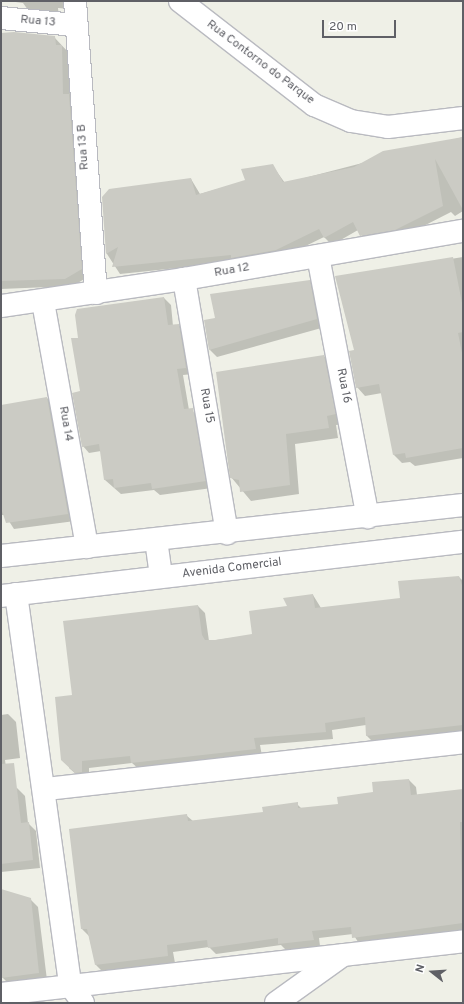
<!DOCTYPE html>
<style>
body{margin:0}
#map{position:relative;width:464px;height:1004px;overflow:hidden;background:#eff0e7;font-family:Overpass,sans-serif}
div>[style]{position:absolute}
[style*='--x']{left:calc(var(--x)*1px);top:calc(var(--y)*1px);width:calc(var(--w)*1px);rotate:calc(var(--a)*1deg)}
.shadow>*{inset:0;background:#0003}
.building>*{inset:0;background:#cbcbc4}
.roads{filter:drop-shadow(1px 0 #b9bac0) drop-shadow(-1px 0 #b9bac0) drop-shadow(0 1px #b9bac0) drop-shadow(0 -1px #b9bac0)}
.minor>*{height:22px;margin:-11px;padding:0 11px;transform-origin:11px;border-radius:11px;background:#fff}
span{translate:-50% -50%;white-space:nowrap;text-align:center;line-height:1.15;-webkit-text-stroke:3px #fff;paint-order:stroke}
.street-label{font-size:12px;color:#5f6066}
.frame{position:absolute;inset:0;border:2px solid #5f6066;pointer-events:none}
.north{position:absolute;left:412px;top:952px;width:40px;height:40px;-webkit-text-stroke:3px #fff;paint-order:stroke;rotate:287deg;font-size:11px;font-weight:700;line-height:16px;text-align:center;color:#5f6066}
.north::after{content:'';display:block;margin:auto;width:14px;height:18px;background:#5f6066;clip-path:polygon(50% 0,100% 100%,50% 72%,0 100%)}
.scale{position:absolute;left:322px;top:20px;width:74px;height:18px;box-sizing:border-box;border:2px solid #5f6066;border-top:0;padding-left:5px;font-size:12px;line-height:14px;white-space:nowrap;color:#5f6066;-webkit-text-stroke:3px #fff;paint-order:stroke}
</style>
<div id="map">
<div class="shadow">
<i style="clip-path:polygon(8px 1px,73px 1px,70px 9px,58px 8px,59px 17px,31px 14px,23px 3px)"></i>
<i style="clip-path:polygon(1px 35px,54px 37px,69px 53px,70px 96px,76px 102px,89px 276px,73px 286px,1px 289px)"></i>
<i style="clip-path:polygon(463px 137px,463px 211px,455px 216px,451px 212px,402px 237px,368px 243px,358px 230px,332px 245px,324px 237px,283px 257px,120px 274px,107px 254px,103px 197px,191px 179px,200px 194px,246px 181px,272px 165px,285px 183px)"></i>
<i style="clip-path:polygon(463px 257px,463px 458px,415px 466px,410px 462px,402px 463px,394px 455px,382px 393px,365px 396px,357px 387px,356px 351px,336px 277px)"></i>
<i style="clip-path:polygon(310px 281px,317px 289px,325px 327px,217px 357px,210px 350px,216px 319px)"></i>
<i style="clip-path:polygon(164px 298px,171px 305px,173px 326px,179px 325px,185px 332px,193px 374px,183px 375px,189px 410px,200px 416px,212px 488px,160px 495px,154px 490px,121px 494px,105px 480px,101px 451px,89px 453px,83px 446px,79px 338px)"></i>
<i style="clip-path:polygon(324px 356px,333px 366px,345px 424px,336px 425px,338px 438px,295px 444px,299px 494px,251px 501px,231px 477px)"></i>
<i style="clip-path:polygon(47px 398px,54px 405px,75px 521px,14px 529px,5px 515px,1px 515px,1px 406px)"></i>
<i style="clip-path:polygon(459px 577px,463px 581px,463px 733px,374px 743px,367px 736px,366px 725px,332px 730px,333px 739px,260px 745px,262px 756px,140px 770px,132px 763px,89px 768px,89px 779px,83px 780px,69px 768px,73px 696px,198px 606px,205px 613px,209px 641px,253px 635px,289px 607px,313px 595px,321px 608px,401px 599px)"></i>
<i style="clip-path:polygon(8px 714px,16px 722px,20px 758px,5px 760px,9px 789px,17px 788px,25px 796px,28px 823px,36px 831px,40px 868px,1px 872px,1px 715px)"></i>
<i style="clip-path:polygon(409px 780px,416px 787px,417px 795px,463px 790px,463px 932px,360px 945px,353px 934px,319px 938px,320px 946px,286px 950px,281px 945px,216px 954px,209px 947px,173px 952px,175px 963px,103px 972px,96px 965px,89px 936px,82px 929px,187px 816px,193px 821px,264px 813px,297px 804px,302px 809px,339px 805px)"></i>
<i style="clip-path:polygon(1px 890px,30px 899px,38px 907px,47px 980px,10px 985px,2px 977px)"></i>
</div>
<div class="building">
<i style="clip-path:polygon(14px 32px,55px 36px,56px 45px,62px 45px,63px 94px,69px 94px,82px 269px,65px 279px,1px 281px,1px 33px)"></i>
<i style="clip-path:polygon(463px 137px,463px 210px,435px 159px,443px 206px,395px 230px,360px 236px,353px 222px,324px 238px,319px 229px,276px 250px,231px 258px,231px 255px,112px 267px,118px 247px,106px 254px,102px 197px,109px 189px,191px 178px,196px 195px,245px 180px,241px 169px,273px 164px,283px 182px,354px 167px,383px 151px)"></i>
<i style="clip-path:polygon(453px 257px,463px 308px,463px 332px,458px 333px,463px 358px,463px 448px,406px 458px,405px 453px,393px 455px,379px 384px,356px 388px,349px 351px,354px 350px,335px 276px)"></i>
<i style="clip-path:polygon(310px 280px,317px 319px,209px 350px,204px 320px,215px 318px,210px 294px)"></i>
<i style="clip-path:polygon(164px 297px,168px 325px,179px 324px,186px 368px,177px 369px,184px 409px,193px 408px,206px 481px,152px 489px,151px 483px,114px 488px,113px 479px,104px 480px,99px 444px,82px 447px,72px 393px,80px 391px,71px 338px,78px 338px,75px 315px,77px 309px)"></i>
<i style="clip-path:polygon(324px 355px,336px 414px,327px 416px,329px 428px,286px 434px,290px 485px,240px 492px,239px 480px,230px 478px,216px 372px)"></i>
<i style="clip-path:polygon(47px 397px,68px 514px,6px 523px,1px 508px,1px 405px)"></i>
<i style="clip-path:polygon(459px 576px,463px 588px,463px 725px,366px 736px,365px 717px,325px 723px,326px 732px,254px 738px,256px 749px,131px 763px,130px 756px,82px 761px,82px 772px,75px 773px,61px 760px,55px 697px,72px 695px,63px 621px,198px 605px,202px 635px,205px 640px,215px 640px,252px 634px,249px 611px,287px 606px,283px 598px,313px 594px,315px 608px,400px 598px,398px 581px)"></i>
<i style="clip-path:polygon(14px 763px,21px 823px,29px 822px,33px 860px,1px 864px,1px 764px)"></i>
<i style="clip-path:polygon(409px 779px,411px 795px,463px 789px,463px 822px,460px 822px,463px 923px,352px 938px,351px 927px,312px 931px,314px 940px,278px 944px,278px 938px,208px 948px,207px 940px,167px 945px,168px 956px,95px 965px,87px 929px,81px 929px,69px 829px,187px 814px,188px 821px,263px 812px,262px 807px,298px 802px,298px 808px,338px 804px,337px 797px,373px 792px,372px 782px)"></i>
<i style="clip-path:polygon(1px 889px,31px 898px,39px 973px,1px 978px)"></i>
</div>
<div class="roads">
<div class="minor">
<i style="--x:75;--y:1;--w:293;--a:85.9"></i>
<i style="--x:180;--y:1;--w:170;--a:37.8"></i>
<i style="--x:314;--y:105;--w:40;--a:23.4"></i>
<i style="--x:351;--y:121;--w:37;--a:9"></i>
<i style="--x:388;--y:127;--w:76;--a:-6.8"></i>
<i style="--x:1;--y:18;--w:74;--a:5.4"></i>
<i style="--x:318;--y:256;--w:266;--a:79.2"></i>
<i style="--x:184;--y:279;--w:258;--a:80.4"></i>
<i style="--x:43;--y:302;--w:249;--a:79.8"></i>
<i style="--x:1;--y:306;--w:185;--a:-8.4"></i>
<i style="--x:184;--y:279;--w:283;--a:-9.8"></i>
<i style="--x:156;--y:540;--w:37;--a:82"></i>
<i style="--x:1;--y:556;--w:465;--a:-6.3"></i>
<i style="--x:16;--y:594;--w:395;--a:82.1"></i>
<i style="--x:70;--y:985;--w:22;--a:54"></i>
<i style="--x:1;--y:596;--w:465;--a:-6.7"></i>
<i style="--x:46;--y:789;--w:420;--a:-6.4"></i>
<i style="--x:1;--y:994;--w:465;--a:-6.5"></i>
<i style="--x:276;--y:1003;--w:82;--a:-35.6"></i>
</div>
</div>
<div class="street-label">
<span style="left:38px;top:22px;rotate:5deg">Rua 13</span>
<span style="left:260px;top:63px;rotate:37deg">Rua Contorno do Parque</span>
<span style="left:84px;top:147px;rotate:-94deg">Rua 13 B</span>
<span style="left:232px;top:271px;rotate:-10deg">Rua 12</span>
<span style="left:343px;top:386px;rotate:79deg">Rua 16</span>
<span style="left:206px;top:406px;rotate:80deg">Rua 15</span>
<span style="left:65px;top:424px;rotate:80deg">Rua 14</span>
<span style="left:232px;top:569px;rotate:-7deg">Avenida Comercial</span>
</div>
<div class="frame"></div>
<div class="north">N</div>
<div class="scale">20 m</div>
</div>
